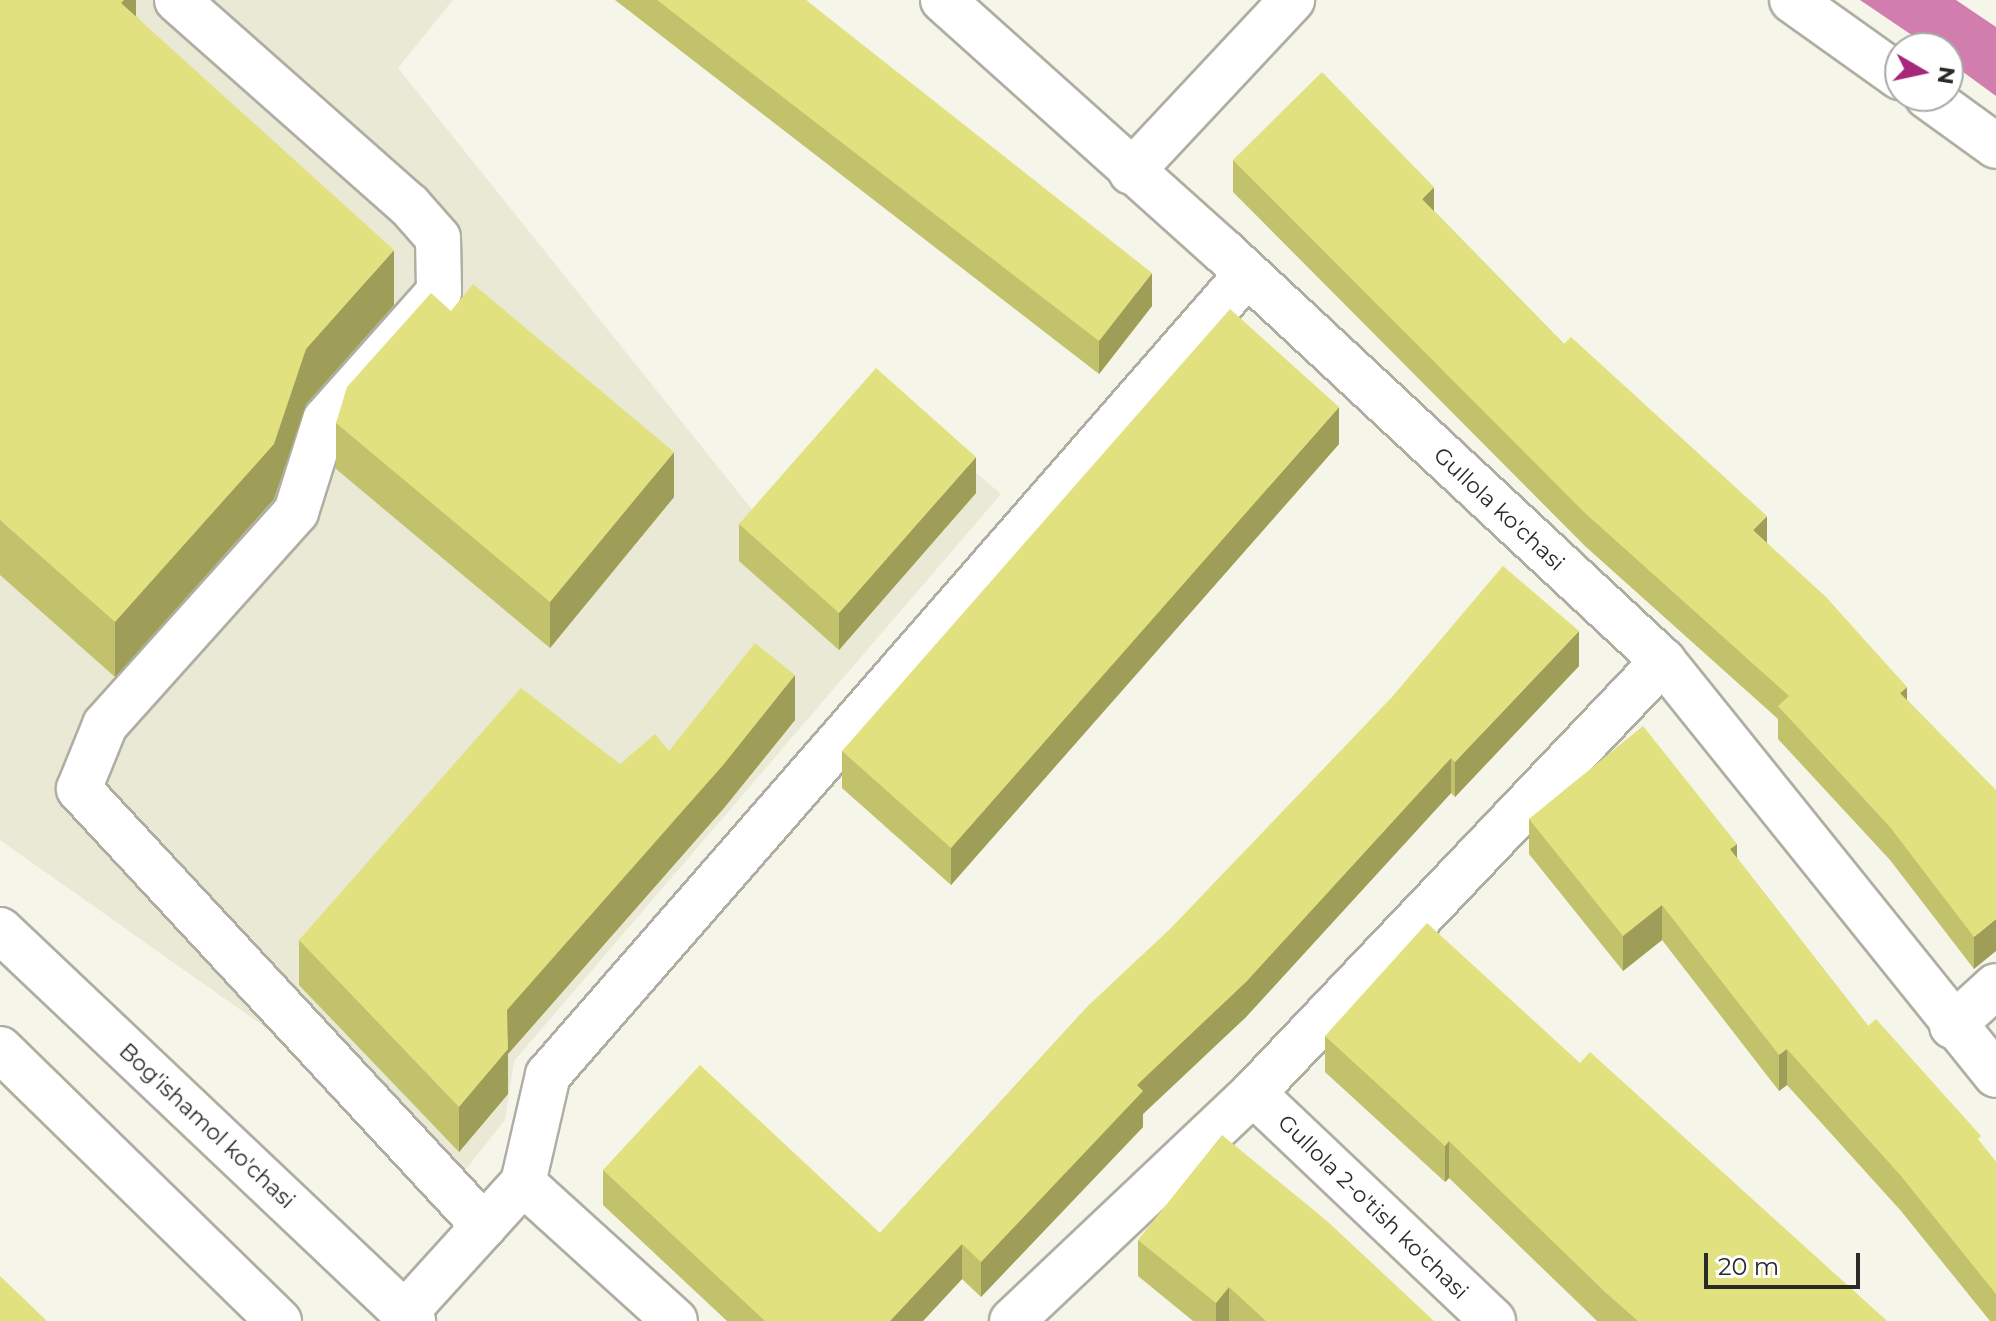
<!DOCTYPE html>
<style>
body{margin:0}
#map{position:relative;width:1996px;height:1321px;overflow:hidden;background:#f5f6e9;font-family:Montserrat,sans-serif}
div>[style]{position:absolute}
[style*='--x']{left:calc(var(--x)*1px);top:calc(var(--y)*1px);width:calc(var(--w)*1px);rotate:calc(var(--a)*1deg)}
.built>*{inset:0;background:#e9e9d5}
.water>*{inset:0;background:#d17dae}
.roads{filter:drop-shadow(2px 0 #aeaea3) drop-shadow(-2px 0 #aeaea3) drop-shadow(0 2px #aeaea3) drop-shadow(0 -2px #aeaea3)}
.minor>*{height:44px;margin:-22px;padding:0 22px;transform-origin:22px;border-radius:22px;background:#fff}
.major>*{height:44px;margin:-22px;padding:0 22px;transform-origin:22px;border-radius:22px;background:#fff}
.wall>*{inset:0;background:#c2c26d}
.shaded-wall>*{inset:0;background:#9e9e59}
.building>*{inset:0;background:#e2e17f}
span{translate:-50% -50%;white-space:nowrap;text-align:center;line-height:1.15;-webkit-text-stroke:7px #fff;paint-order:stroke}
.street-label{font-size:22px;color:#292925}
.north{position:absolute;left:1884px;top:32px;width:80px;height:80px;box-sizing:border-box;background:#fff;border:2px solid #a9a9a8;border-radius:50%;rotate:99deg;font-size:22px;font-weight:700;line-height:32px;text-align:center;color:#292925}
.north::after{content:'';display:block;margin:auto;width:28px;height:36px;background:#a5287b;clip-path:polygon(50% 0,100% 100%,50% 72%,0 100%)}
.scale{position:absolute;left:1704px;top:1253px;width:156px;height:36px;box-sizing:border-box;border:4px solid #292925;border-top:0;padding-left:10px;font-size:24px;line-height:28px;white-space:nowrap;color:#292925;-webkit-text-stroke:6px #fff;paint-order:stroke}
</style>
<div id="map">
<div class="built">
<i style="clip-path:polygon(0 0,453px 0,398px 68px,762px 522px,878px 390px,1001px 494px,514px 1061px,505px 1120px,466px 1169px,0 840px)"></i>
</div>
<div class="water">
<i style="clip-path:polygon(1860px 0,1956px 0,1996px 27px,1996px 96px,1948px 61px,1948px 48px,1931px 48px)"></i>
</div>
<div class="roads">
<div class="minor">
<i style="--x:177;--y:0;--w:310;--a:41.5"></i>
<i style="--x:409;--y:205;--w:44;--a:48.7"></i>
<i style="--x:438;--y:238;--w:54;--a:88.9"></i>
<i style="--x:439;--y:292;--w:171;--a:131.7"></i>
<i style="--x:325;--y:420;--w:96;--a:107.5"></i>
<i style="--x:296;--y:512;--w:286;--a:131.9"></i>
<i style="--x:105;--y:725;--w:69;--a:112.1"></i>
<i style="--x:79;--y:789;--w:596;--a:47.18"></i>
<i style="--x:943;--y:0;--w:376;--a:41.9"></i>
<i style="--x:1223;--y:251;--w:601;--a:42.98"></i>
<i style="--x:1663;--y:661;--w:531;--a:51.19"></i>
<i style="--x:1792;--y:0;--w:133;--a:35.5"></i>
<i style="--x:1927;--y:96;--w:85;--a:35.9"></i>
<i style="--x:1131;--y:172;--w:236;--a:-46.9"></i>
<i style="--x:1952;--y:1026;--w:59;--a:-42.3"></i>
<i style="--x:1253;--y:1093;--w:331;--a:43.5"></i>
<i style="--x:523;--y:1183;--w:205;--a:42.2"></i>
<i style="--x:405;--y:1313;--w:176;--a:-47.8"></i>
<i style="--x:523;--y:1183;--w:111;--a:-77"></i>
<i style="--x:548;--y:1075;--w:1063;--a:-48.89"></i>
<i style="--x:1012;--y:1321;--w:332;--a:-43.4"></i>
<i style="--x:1253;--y:1093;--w:596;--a:-46.5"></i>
</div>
<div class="major">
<i style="--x:0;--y:930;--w:569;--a:43.43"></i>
<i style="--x:0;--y:1049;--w:390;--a:44.3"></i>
</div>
</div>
<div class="wall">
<i style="clip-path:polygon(0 0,136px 0,136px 16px,394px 305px,306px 404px,274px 499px,115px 677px,0 575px)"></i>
<i style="clip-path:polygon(615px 0,806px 0,1152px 306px,1099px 374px)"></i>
<i style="clip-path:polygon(1233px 160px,1434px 211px,1564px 344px,1767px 543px,1907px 700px,1993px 788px,1974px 969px,1890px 860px,1778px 739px,1778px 719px,1585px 546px,1233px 192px)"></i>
<i style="clip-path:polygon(451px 311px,674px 497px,550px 648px,336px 469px,336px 423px)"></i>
<i style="clip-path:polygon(1339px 444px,951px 885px,842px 788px,842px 751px)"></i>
<i style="clip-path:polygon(976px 493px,839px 650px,739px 561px,739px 524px)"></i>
<i style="clip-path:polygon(1579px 666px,1455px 797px,1451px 793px,1246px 1017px,1143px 1114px,1143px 1127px,981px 1297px,962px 1279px,923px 1321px,727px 1321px,603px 1205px,603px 1170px,880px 1233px,1090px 1004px)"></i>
<i style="clip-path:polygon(795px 720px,724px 808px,508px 1054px,508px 1094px,459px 1152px,299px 985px,299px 940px,620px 764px)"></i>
<i style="clip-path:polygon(1529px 819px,1737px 858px,1868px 1026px,1981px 1144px,1996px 1162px,1996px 1321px,1990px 1321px,1901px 1211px,1787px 1085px,1779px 1091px,1662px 940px,1623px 971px,1529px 854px)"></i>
<i style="clip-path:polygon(1325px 1036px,1580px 1063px,1887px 1321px,1597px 1321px,1449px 1178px,1445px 1182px,1325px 1072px)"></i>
<i style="clip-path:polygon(1138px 1240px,1434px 1321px,1193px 1321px,1138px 1276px)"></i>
</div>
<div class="shaded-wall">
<i style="clip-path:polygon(124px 0,136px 0,136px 42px,121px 3px)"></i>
<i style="clip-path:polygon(1434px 187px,1434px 219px,1422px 199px)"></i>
<i style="clip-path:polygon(394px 250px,394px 305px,306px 404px,274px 499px,115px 677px,115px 622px,306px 349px)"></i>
<i style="clip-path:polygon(1152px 273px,1152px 306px,1099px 374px,1099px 341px)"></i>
<i style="clip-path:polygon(1339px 407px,1339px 444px,951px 885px,951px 848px)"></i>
<i style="clip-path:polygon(674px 452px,674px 497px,550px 648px,550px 602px)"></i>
<i style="clip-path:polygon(976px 457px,976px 493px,839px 650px,839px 613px)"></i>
<i style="clip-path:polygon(1767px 516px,1767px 548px,1753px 530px)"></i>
<i style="clip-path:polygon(1579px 631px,1579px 666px,1455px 797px,1455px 762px)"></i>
<i style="clip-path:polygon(795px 675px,795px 720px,724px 808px,508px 1054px,508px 1094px,459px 1152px,459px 1107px,507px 1010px)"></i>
<i style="clip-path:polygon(1907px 687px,1907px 719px,1900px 693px)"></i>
<i style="clip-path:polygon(1451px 758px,1451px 793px,1246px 1017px,1143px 1114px,1143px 1127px,981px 1297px,981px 1262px,1137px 1085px)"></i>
<i style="clip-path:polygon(1737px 844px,1737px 879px,1730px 849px)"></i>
<i style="clip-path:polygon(1662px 905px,1662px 940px,1623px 971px,1623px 936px)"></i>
<i style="clip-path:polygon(1996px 919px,1996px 951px,1974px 969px,1974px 937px)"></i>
<i style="clip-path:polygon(1787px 1049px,1787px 1085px,1779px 1091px,1779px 1055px)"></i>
<i style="clip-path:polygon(1449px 1141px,1449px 1178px,1445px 1182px,1445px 1146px)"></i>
<i style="clip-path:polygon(962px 1244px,962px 1279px,923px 1321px,890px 1321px)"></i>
<i style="clip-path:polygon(1229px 1287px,1229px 1321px,1216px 1321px,1216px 1303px)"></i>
</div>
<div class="building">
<i style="clip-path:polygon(0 0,124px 0,121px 3px,394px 250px,306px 349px,274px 444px,115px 622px,0 520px)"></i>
<i style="clip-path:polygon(657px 0,806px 0,1152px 273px,1099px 341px)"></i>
<i style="clip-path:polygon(1322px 72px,1434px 187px,1422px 199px,1564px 344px,1571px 337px,1767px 516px,1753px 530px,1826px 597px,1907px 687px,1900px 693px,1996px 790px,1996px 919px,1974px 937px,1890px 827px,1778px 706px,1789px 696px,1585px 513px,1233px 160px)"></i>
<i style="clip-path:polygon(473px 284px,674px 452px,550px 602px,336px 423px,347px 387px,431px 293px,451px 311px)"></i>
<i style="clip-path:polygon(1230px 309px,1339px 407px,951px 848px,842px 751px)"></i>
<i style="clip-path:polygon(876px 368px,976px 457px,839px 613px,739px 524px)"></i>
<i style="clip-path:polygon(1503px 566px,1579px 631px,1455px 762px,1451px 758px,1246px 982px,1137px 1085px,1143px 1091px,981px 1262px,962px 1244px,890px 1321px,765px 1321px,603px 1170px,700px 1065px,880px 1233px,1090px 1004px,1170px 929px,1392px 697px)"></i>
<i style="clip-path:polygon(755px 643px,795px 675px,724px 764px,507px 1010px,508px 1049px,459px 1107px,299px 940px,521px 688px,620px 764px,655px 734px,669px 751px)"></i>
<i style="clip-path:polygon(1643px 726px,1737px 844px,1730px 849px,1868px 1026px,1876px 1019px,1981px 1136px,1978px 1139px,1996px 1162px,1996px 1294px,1901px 1176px,1787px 1049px,1779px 1055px,1662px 905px,1623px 936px,1529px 819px)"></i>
<i style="clip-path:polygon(1427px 923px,1580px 1063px,1590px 1052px,1887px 1321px,1638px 1321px,1605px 1292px,1449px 1141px,1445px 1146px,1325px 1036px)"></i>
<i style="clip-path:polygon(1222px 1135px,1327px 1221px,1434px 1321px,1266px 1321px,1229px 1287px,1216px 1303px,1138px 1240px)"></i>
<i style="clip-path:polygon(0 1276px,47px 1321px,0 1321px)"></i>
</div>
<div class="street-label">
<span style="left:1499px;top:509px;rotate:43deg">Gullola ko'chasi</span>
<span style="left:207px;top:1126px;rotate:43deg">Bog'ishamol ko'chasi</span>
<span style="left:1373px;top:1207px;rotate:44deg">Gullola 2-o'tish ko'chasi</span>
</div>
<div class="north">N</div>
<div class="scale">20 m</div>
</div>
